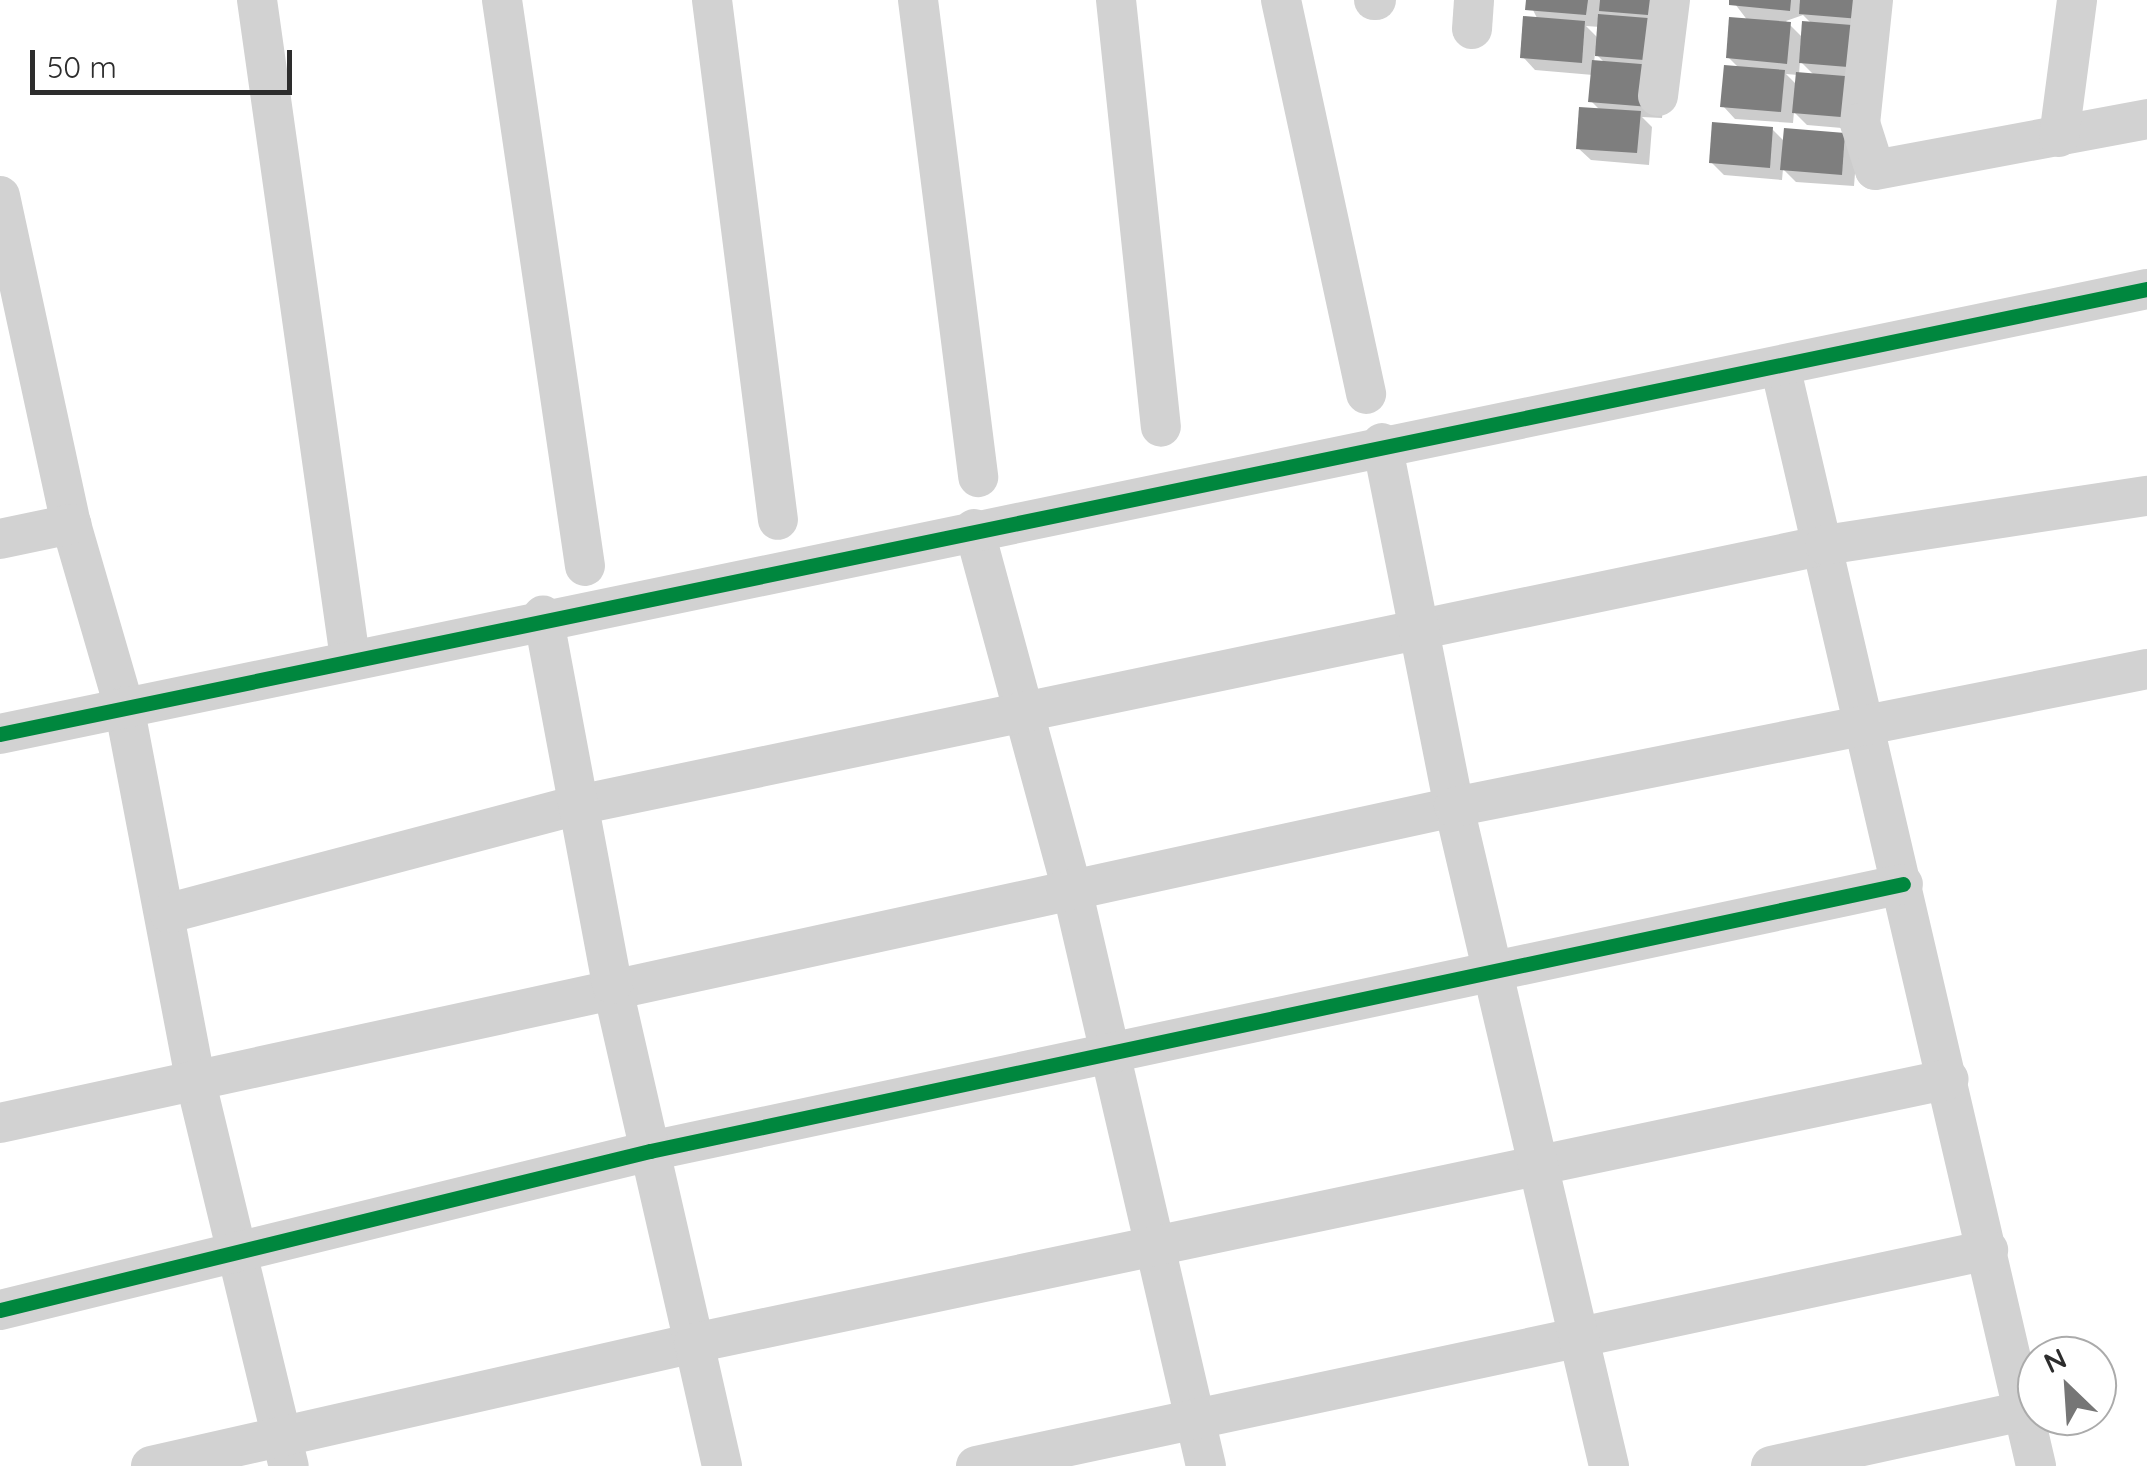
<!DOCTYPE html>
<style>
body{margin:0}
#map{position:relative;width:2147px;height:1466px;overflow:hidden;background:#fff;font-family:Quicksand,sans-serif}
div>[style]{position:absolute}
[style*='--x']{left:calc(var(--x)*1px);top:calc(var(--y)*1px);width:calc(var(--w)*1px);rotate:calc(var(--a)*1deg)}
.shadow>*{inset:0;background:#0003}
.building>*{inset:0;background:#7e7e7e}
.street>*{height:40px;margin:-20px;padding:0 20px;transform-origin:20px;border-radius:20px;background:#d2d2d2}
.cycleway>*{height:15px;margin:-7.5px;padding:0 7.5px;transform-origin:7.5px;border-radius:7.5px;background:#00873e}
span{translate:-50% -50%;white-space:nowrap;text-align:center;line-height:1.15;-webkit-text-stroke:10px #fff;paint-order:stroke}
.north{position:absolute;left:2017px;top:1336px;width:100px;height:100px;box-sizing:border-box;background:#fff;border:2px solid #ababab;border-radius:50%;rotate:335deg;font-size:28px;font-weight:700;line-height:40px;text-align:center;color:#2d2d2d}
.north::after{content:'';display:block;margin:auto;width:35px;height:45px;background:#767676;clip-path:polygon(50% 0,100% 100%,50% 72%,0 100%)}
.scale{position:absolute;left:30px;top:50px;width:262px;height:45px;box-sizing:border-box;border:5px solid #2d2d2d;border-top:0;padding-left:12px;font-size:30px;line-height:35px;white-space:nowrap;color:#2d2d2d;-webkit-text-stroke:8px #fff;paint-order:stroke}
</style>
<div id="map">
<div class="shadow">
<i style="clip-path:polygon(evenodd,1528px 0,1674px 0,1662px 118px,1642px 117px,1652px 127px,1649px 165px,1591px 160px,1578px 148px,1601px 111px,1591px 101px,1593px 75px,1535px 70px,1523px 57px,1538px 20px,1528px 0,1586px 26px,1600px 27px,1599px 39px,1586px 26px,1528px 0,1595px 53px,1606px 64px,1594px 63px,1595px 53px)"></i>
<i style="clip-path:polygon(evenodd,1732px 0,1875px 0,1865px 130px,1807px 125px,1794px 112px,1793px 123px,1735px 119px,1723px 106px,1740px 69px,1728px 57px,1748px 21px,1732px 0,1803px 15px,1813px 25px,1803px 38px,1786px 21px,1803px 15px,1732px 0,1800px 61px,1815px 76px,1799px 75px,1800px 61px,1732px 0,1786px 74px,1798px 75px,1797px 85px,1786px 74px)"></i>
<i style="clip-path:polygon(1772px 129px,1785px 142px,1844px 135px,1857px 148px,1854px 186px,1796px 182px,1783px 169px,1782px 180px,1724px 175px,1711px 162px)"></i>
</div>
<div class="building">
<i style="clip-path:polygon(1526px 0,1588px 0,1586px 15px,1525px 10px)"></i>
<i style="clip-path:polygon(1600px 0,1662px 0,1660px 16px,1599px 11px)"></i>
<i style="clip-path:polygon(1729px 0,1791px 0,1790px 11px,1729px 5px)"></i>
<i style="clip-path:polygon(1800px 0,1862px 0,1860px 19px,1799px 14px)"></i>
<i style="clip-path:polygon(1598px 14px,1660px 19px,1656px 61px,1595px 56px)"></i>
<i style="clip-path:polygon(1523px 16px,1585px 21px,1582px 63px,1520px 58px)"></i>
<i style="clip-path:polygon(1729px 17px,1791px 22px,1787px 64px,1726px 58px)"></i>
<i style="clip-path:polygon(1802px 21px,1864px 26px,1860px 68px,1799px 63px)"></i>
<i style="clip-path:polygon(1592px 60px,1653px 65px,1650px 107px,1588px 102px)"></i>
<i style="clip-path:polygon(1724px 65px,1785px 70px,1781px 112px,1720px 107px)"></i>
<i style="clip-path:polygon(1796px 72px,1857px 77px,1853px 118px,1792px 113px)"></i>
<i style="clip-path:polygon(1579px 107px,1641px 111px,1637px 153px,1576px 149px)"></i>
<i style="clip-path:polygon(1712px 122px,1773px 127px,1770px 168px,1709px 163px)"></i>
<i style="clip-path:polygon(1784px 128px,1845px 133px,1842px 175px,1780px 170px)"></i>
</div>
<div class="street">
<i style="--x:257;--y:0;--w:665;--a:81.96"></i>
<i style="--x:502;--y:0;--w:572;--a:81.66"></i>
<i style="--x:712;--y:0;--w:524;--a:82.77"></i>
<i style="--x:918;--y:0;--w:481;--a:82.8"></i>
<i style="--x:1116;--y:0;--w:429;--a:84"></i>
<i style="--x:1281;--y:0;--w:403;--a:77.8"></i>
<i style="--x:1374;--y:0;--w:2;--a:0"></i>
<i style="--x:1873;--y:0;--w:124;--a:96"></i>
<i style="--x:1860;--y:123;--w:49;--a:72.3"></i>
<i style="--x:1875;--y:170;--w:277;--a:-10.6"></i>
<i style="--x:1472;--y:29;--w:29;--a:-86"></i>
<i style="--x:1658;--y:96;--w:97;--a:-82.9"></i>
<i style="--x:2059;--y:137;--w:138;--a:-82.5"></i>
<i style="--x:0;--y:196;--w:336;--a:77.8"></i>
<i style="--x:71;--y:524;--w:190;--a:73.8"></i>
<i style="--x:124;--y:706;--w:384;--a:79.2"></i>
<i style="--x:196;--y:1083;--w:394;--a:76.4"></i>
<i style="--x:1781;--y:370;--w:1125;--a:76.9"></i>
<i style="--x:974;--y:529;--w:373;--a:74.8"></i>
<i style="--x:1072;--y:889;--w:592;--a:76.93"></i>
<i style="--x:0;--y:539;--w:73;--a:-11.9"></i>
<i style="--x:0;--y:734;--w:2193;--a:-11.71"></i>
<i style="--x:169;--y:913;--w:423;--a:-14.8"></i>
<i style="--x:578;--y:805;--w:1274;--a:-11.78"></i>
<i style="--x:1825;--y:545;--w:326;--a:-8.7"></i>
<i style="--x:0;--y:1123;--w:1488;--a:-12.26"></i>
<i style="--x:1454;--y:807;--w:371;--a:-101.2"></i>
<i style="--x:0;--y:1310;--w:669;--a:-13.75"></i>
<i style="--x:650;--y:1151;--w:1281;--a:-12.03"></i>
<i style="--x:151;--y:1466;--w:557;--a:-12.76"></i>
<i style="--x:694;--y:1343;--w:368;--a:-102.9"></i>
<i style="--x:612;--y:984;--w:375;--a:-100.6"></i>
<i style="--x:722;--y:1466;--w:126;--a:-102.8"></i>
<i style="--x:694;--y:1343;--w:1282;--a:-11.88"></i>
<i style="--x:976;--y:1466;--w:1035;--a:-12.05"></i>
<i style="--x:1609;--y:1466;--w:677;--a:-103.24"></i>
<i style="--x:1454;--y:807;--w:707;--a:-11.26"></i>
<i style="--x:1771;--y:1466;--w:258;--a:-12.3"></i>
</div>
<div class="cycleway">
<i style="--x:0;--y:734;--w:2193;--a:-11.71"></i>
<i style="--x:0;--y:1310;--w:669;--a:-13.75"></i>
<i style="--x:650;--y:1151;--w:1281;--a:-12.03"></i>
</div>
<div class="north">N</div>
<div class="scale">50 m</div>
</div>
